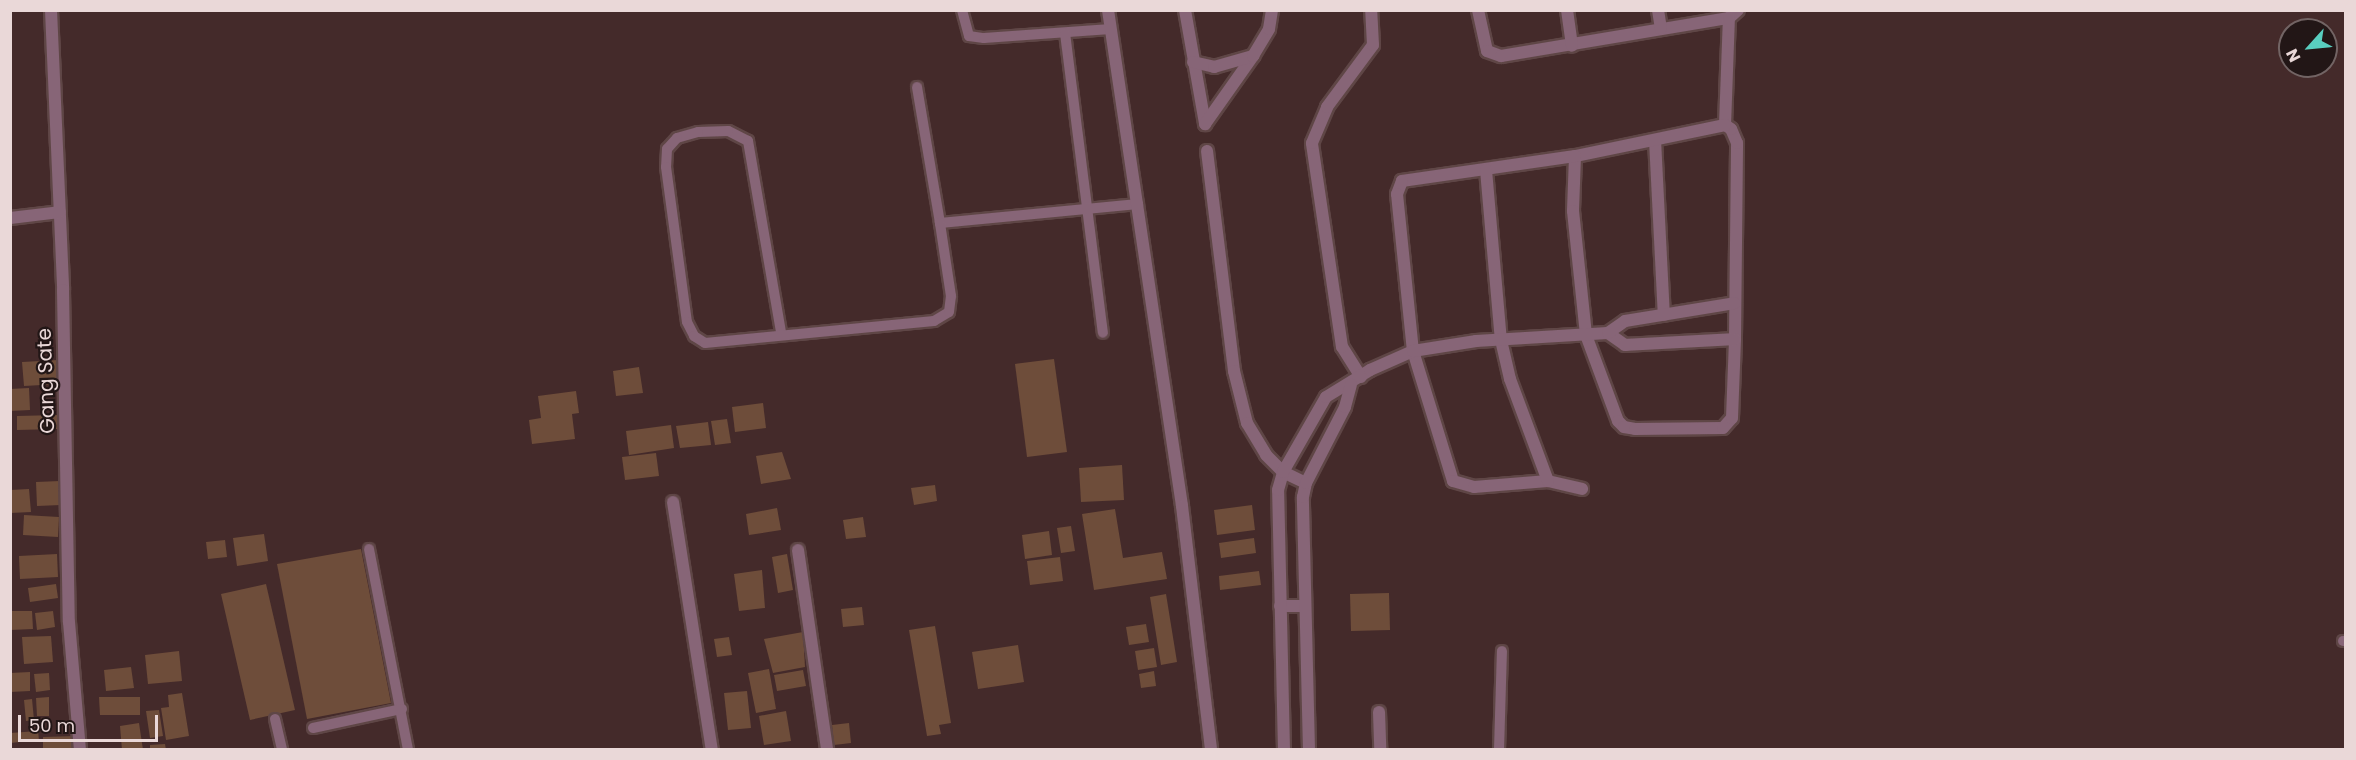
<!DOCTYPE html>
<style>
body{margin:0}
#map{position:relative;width:2356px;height:760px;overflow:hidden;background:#442a2a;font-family:Poppins,sans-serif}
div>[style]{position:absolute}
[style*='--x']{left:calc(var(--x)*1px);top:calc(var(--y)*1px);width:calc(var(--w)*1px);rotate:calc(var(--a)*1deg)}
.building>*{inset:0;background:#6e4d3a}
.roads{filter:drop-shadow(2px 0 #5f4646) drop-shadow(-2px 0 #5f4646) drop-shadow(0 2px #5f4646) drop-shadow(0 -2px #5f4646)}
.service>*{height:10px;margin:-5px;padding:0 5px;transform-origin:5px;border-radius:5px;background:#876577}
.minor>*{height:12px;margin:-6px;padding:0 6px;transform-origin:6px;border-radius:6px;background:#876577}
span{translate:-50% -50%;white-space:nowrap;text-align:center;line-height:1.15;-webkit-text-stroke:4.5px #221616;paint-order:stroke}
.street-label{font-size:20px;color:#ead8d8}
.frame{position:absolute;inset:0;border:12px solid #ead8d8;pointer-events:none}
.north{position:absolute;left:2278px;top:18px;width:60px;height:60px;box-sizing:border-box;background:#221616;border:2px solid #726464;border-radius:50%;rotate:243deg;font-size:16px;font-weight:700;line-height:24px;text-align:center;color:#ead8d8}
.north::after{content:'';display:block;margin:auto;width:21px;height:27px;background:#59cebf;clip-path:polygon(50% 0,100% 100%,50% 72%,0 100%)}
.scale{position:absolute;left:18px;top:715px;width:140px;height:27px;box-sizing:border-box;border:3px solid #ead8d8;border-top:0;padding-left:8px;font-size:18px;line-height:21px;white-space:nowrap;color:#ead8d8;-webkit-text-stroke:4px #221616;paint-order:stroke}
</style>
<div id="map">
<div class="building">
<i style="clip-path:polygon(1054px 359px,1067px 452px,1027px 457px,1015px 364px)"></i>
<i style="clip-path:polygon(58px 360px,60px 384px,24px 386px,22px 362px)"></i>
<i style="clip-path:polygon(639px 367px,643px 393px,616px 396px,613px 371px)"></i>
<i style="clip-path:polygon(29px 388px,30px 410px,10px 411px,10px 389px)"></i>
<i style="clip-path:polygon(576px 391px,579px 413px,572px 414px,575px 439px,532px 444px,529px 420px,541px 418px,538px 396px)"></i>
<i style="clip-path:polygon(763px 403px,766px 428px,735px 432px,732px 407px)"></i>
<i style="clip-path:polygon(58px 415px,58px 429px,17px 430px,17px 416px)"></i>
<i style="clip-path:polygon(727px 419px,731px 443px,715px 445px,711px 421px)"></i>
<i style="clip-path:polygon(708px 422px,711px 445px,680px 448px,676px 426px)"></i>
<i style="clip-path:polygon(671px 425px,674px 448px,629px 455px,626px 431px)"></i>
<i style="clip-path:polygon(782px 452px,791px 479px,761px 484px,756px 456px)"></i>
<i style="clip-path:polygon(656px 453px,659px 476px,625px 480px,622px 457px)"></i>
<i style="clip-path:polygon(1122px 465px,1124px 500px,1081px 502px,1079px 468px)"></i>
<i style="clip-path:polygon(60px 481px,61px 505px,37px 506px,36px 482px)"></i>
<i style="clip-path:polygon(935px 485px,937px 501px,914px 505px,911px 488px)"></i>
<i style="clip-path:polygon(29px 489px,31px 512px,10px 513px,10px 490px)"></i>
<i style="clip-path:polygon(1252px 505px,1255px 530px,1217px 535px,1214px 510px)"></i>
<i style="clip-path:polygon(777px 508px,781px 530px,749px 535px,746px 514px)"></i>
<i style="clip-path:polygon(1115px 509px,1123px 558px,1162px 552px,1167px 579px,1094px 590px,1082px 514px)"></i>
<i style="clip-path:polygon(24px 515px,59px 517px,58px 537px,23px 535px)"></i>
<i style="clip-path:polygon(863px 517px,866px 537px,846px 539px,843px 520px)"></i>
<i style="clip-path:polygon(1071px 526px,1075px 551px,1061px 553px,1057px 528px)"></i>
<i style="clip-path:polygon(1049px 531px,1052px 555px,1025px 559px,1022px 535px)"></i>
<i style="clip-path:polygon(264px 534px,268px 561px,237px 566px,233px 538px)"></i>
<i style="clip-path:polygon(1254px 538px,1256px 553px,1221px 558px,1219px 543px)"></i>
<i style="clip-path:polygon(225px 540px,227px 557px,208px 559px,206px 542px)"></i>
<i style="clip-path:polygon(361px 549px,391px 703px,307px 719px,277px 564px)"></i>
<i style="clip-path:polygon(57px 554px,58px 577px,20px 579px,19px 556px)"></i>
<i style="clip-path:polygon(787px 554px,793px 590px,778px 593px,772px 557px)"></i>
<i style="clip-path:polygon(1060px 557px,1063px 581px,1030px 585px,1027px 561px)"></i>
<i style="clip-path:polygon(762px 570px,765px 608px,739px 611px,734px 574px)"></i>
<i style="clip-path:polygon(1259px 571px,1261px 585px,1220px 590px,1219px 576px)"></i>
<i style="clip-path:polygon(56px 584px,58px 598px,30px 602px,28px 588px)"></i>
<i style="clip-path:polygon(266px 584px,295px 710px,250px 720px,221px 594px)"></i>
<i style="clip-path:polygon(1389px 593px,1390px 630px,1351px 631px,1350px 594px)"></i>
<i style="clip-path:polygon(1166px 594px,1177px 662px,1161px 665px,1150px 597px)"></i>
<i style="clip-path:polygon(862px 607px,864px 625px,843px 627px,841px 609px)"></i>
<i style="clip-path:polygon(10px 611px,32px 611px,33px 629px,10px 630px)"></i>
<i style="clip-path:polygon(53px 611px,55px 627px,37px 630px,35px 613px)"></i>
<i style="clip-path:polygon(1146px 624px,1149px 642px,1129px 645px,1126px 627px)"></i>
<i style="clip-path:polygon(935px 626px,951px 723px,939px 725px,941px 734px,927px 736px,909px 630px)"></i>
<i style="clip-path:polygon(803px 632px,805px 667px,773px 673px,764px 639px)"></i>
<i style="clip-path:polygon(51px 636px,53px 662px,24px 664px,22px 637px)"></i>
<i style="clip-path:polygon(729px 637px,732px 655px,717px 657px,714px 639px)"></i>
<i style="clip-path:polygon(1018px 645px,1024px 682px,978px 689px,972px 652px)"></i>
<i style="clip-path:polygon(1154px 648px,1157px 667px,1138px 670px,1135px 651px)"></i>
<i style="clip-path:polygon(179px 651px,182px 681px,148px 684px,145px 655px)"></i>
<i style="clip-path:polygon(131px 667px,134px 688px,106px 691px,104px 670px)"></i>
<i style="clip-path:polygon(769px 669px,776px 709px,756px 713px,748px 673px)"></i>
<i style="clip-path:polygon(803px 670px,806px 686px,777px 691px,774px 675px)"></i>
<i style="clip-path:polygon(1154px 671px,1156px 686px,1141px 688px,1139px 674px)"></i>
<i style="clip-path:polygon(30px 672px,30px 691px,10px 692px,10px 673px)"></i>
<i style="clip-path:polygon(49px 673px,50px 690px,36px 692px,34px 674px)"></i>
<i style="clip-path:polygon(747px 691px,751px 728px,728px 730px,724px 693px)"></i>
<i style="clip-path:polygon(182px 693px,189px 736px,166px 740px,161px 708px,169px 707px,168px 695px)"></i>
<i style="clip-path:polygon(49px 697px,49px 716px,37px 716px,36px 698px)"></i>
<i style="clip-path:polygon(99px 697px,140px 697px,140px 715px,100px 715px)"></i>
<i style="clip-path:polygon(32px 699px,34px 720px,26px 721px,24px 700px)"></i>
<i style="clip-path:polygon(159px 710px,163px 736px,150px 738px,146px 711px)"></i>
<i style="clip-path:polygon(786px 711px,791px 741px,764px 745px,759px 716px)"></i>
<i style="clip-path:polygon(139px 723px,143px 750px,122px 750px,120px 726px)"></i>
<i style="clip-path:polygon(849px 723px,851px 743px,834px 745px,832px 725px)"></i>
<i style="clip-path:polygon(38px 731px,39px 740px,10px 743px,10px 733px)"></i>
<i style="clip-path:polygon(77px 736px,78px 750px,43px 750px,43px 737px)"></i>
<i style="clip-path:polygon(165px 744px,166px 750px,150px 750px,150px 745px)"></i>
</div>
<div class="roads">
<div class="service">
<i style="--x:962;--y:10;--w:27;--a:75"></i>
<i style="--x:969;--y:36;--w:15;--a:8"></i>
<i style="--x:984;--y:38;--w:127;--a:-4.1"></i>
<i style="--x:1065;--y:33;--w:302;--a:82.8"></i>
<i style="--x:917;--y:87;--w:138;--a:80.4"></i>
<i style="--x:940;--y:223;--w:199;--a:-5.5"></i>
<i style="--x:781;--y:332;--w:194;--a:-99.8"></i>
<i style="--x:748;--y:141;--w:22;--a:-153"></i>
<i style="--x:728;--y:131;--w:30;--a:178"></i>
<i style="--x:698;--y:132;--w:22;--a:164"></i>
<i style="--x:677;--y:138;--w:15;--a:132"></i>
<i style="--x:667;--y:149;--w:18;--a:93"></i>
<i style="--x:666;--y:167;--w:156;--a:82.3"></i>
<i style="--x:687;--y:322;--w:16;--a:63"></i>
<i style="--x:694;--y:336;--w:13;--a:32"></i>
<i style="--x:705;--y:343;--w:230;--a:-5.5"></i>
<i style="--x:934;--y:321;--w:17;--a:-31"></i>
<i style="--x:949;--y:312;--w:16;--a:-83"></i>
<i style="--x:951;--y:296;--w:74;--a:-98.6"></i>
<i style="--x:369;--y:549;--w:205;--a:79"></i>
<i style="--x:2343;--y:641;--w:3;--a:0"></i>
<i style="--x:275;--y:719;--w:32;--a:77"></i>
<i style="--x:313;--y:728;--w:91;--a:-12.1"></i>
<i style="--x:1499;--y:750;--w:99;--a:-88.3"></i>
</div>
<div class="minor">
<i style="--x:51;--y:10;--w:280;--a:87.5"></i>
<i style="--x:63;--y:290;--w:332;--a:89"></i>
<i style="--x:69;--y:622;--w:128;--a:85.1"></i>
<i style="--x:1108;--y:10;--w:501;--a:81.51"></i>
<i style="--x:1182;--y:506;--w:246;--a:83.2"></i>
<i style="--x:1185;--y:10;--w:116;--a:80"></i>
<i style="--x:1205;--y:124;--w:83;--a:-54.8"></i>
<i style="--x:1478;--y:10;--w:42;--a:77.6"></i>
<i style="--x:1487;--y:51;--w:15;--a:20"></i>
<i style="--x:1501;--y:56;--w:231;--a:-9.5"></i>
<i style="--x:1729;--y:18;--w:12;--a:-42"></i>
<i style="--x:1567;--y:10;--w:36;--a:82"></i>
<i style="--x:1658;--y:10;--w:19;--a:81"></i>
<i style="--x:1193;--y:62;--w:22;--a:13"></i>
<i style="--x:1214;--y:67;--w:41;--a:-15.8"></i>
<i style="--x:1253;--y:56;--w:31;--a:-59"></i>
<i style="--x:1269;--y:29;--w:19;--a:-81"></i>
<i style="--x:1725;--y:125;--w:107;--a:-87.9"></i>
<i style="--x:1655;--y:140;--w:175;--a:87.1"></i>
<i style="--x:1207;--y:151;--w:222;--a:83"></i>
<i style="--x:1234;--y:371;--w:54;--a:76"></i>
<i style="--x:1247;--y:423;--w:37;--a:59"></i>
<i style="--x:1266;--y:455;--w:24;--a:45"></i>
<i style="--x:1283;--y:472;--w:25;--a:26"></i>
<i style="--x:1575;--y:156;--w:55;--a:92.1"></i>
<i style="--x:1573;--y:211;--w:125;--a:84"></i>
<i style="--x:1586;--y:335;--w:92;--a:69.6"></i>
<i style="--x:1618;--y:421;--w:8;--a:45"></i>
<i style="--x:1624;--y:427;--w:11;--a:10"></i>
<i style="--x:1635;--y:429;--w:88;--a:-0.7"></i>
<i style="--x:1723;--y:428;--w:13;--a:-48"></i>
<i style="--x:1732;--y:418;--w:79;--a:-87.8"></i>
<i style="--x:1735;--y:339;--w:196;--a:-89.4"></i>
<i style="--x:1737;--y:143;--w:15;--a:-113"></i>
<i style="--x:1731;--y:129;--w:7;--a:-146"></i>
<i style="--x:1725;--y:125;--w:153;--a:168.3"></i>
<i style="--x:1575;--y:156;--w:175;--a:171.8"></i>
<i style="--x:1402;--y:181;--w:14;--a:111"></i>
<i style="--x:1397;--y:194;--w:158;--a:84.2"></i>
<i style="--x:1413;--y:351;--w:136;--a:72.9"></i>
<i style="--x:1453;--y:481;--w:22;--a:16"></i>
<i style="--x:1474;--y:487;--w:74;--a:-4.6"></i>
<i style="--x:1548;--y:481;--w:35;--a:13"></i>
<i style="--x:1486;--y:170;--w:171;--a:85"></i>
<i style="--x:1501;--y:340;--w:40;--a:77"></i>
<i style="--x:1510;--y:379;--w:109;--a:69.6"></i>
<i style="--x:10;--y:218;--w:50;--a:-6.8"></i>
<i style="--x:1608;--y:333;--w:21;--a:35"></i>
<i style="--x:1625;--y:345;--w:110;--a:-3.1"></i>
<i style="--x:1361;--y:377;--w:36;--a:-122"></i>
<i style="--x:1342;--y:347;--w:206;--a:-98.4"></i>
<i style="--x:1312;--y:143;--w:39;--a:-67"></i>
<i style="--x:1327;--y:107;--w:77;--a:-53.4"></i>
<i style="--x:1373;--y:45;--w:35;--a:-93"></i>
<i style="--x:673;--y:502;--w:251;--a:81.1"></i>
<i style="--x:798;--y:550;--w:202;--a:81.7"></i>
<i style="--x:1280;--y:606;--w:25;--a:0"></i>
<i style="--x:1379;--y:712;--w:38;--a:88"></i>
<i style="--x:1284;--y:750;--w:260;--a:-91.3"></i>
<i style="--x:1278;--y:490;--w:19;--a:-74"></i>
<i style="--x:1283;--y:472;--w:86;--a:-60.2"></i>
<i style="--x:1326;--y:397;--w:52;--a:-31.5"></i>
<i style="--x:1370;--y:370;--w:47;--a:-23.8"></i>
<i style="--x:1413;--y:351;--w:64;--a:-9"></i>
<i style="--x:1476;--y:341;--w:132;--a:-3.5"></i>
<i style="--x:1608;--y:333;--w:21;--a:-35"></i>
<i style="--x:1625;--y:321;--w:111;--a:-9.3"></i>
<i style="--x:1309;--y:750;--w:253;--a:-91.4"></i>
<i style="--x:1303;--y:497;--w:14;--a:-78"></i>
<i style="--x:1306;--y:483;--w:85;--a:-62.8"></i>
<i style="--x:1345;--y:407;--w:23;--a:-75"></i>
</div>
</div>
<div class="street-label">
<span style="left:46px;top:381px;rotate:-92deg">Gang Sate</span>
</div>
<div class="frame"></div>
<div class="north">N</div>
<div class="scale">50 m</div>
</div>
